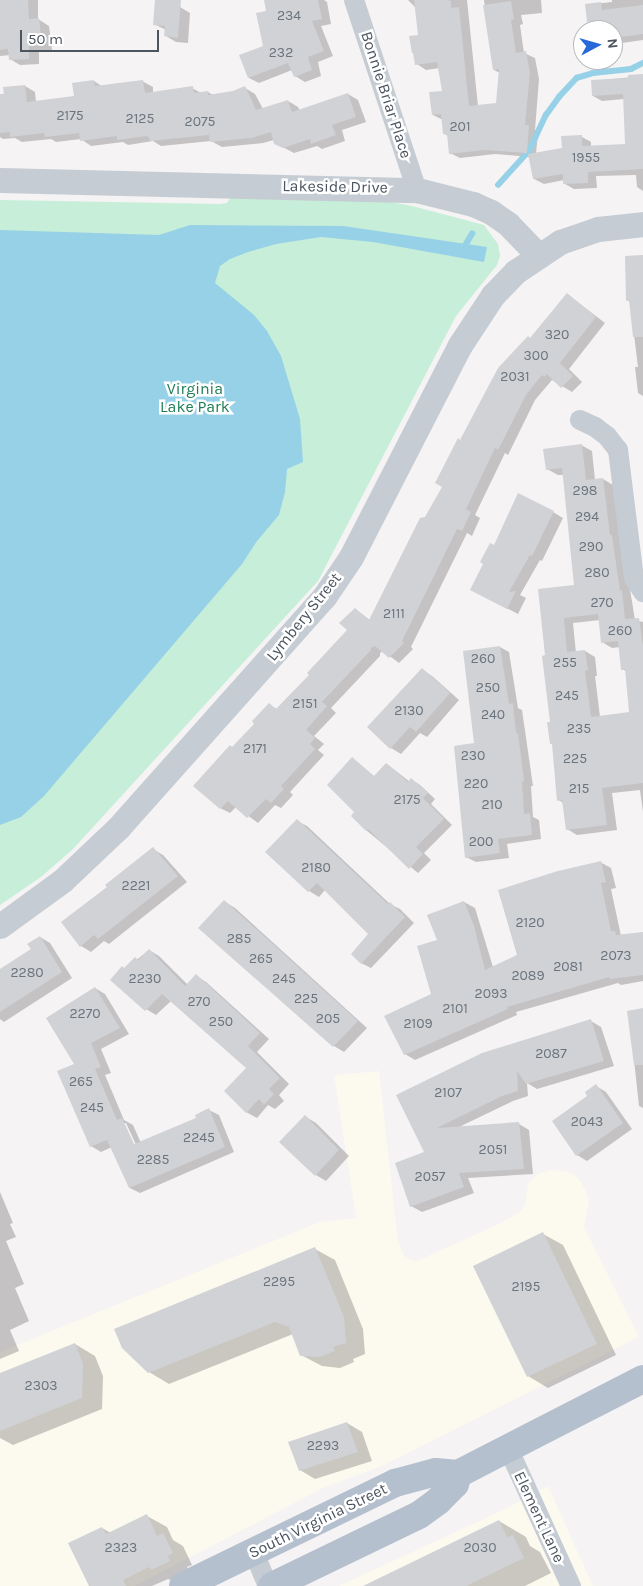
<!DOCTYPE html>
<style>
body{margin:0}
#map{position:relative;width:643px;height:1586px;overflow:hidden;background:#f5f3f3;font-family:Karla,sans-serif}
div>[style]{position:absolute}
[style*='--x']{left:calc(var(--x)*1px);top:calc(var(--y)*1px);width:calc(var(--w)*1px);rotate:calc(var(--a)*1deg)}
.commercial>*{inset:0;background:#fcf9ef}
.green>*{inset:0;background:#c6eed8}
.water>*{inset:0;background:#96d1e7}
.shadow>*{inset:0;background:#0003}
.stream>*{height:5.5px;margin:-2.75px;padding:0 2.75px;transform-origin:2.75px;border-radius:2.75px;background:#96d1e7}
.building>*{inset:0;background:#d0d2d6}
.minor>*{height:20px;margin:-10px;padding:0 10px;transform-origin:10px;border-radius:10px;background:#c5ccd3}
.tertiary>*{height:25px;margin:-12.5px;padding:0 12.5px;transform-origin:12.5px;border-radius:12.5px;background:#c5ccd3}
.primary>*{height:28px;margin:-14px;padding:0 14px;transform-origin:14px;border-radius:14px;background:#b5c0cf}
span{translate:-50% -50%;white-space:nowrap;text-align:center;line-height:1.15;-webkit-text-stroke:5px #fff;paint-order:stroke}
.number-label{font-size:14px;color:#6c747d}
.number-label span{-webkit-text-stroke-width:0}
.street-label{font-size:16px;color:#4b545f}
.park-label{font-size:16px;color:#1f7e55}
.north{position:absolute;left:573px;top:20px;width:50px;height:50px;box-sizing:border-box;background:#fff;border:1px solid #b7bbbf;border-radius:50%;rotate:84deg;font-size:14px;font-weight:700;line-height:20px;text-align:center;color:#4b545f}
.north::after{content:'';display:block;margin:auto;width:18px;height:22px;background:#2869da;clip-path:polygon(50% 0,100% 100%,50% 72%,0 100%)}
.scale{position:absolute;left:20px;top:30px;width:139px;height:22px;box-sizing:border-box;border:2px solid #4b545f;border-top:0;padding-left:6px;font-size:15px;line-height:18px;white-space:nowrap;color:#4b545f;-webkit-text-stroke:4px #fff;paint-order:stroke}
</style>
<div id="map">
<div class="commercial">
<i style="clip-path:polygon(379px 1071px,398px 1242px,404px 1255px,410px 1260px,417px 1261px,499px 1224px,521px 1211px,525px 1205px,528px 1183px,539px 1173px,553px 1170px,569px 1172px,578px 1178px,585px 1189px,589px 1201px,584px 1227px,639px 1337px,382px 1466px,323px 1488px,135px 1586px,0 1586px,0 1352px,320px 1222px,356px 1218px,334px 1075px)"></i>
<i style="clip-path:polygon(548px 1486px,593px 1586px,339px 1586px,503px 1510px)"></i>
</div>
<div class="green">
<i style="clip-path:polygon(232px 195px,379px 200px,412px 206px,484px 225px,498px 244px,500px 256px,497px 265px,456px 316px,318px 581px,73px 849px,41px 877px,0 905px,0 200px,220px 204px,227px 203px)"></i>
</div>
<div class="water">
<i style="clip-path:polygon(190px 225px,343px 226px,487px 247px,484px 262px,373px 242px,321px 237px,276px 244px,248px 252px,230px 259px,220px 266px,215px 283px,254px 315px,267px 331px,281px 356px,300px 419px,303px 462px,287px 469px,285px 492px,279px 515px,257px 541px,242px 564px,44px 796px,21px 817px,0 825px,0 230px,159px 235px)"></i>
</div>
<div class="shadow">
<i style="clip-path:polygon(0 0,38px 0,38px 19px,49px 26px,52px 50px,39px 51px,39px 64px,20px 65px,10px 59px,10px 55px,0 56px)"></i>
<i style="clip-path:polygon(265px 0,324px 0,327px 2px,331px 24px,321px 26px,333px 56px,318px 62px,321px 76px,305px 82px,295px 76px,292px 70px,259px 83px,249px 78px,264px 47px,267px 12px)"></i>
<i style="clip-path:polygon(408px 0,467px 0,478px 106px,498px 104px,500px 73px,494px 70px,484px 0,541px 0,542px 13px,521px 15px,523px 24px,520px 25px,524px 53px,535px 58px,539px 79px,535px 130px,538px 132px,536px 154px,563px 149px,582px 137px,591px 142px,591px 147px,626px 145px,624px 99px,602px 101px,593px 96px,592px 81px,643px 76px,643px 191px,637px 187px,636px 175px,596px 176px,597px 188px,574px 189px,565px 184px,564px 180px,544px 184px,534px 179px,530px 157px,495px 154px,460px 158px,450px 153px,449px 136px,444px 134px,443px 120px,433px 115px,443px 92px,440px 68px,426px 70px,417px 64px,419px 36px,416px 8px)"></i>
<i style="clip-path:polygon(612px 0,643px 0,643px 40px,615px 44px,613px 30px,604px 30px,604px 26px,598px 27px,589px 21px,586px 5px,612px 2px)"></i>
<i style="clip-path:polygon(180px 7px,190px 13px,188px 43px,176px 42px,166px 36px,166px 30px,154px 24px)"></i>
<i style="clip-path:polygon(94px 81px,103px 87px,142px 81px,153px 87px,153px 93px,192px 88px,201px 93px,208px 92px,213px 95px,234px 93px,245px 88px,255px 94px,263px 109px,288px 101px,298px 107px,300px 111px,348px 94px,358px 100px,366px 122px,342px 130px,345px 141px,322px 149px,317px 146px,294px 153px,275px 143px,274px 140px,263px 143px,222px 147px,211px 141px,161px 146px,153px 141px,128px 145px,123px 142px,91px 146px,81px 139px,56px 142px,51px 139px,22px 142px,15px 138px,3px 139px,0 137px,0 95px,25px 86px,35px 92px,36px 102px,76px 97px)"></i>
<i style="clip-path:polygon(643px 257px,643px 396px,638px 393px,635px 367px,638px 367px,630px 302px,627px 300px)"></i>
<i style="clip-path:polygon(567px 294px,605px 323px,569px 369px,582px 382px,572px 392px,552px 380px,535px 400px,508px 455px,505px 453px,475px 515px,480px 518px,472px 536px,467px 533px,411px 647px,413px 649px,399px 663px,383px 651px,380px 653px,380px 656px,331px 708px,336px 713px,314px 736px,324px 744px,318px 750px,324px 755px,290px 792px,293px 795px,281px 808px,275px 805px,258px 823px,236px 807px,230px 813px,220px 808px,233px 748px,256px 724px,269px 705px,277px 709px,311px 674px,349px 630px,355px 609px,370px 620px,443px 487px,460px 441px,531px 339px)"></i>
<i style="clip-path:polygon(evenodd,581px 445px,592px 451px,595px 480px,603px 479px,613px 485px,635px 620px,643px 622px,643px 812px,640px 790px,612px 793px,617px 830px,577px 835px,567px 829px,563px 803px,559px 800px,554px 745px,551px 744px,552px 723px,546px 657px,575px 586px,564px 475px,558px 475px,547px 469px,581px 445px,600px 620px,602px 642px,612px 648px,620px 647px,622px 669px,626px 671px,630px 713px,600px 717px,595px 676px,597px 676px,595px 657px,585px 651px,576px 653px,573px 623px,600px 620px)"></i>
<i style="clip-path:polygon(553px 512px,563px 518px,542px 561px,540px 560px,520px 595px,526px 598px,518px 614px,481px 595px,494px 547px)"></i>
<i style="clip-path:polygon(500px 647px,509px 652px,518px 708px,522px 710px,533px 786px,531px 786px,533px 817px,539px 820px,541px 839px,507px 844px,509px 858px,476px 862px,466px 857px,475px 744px)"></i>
<i style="clip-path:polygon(422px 670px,432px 676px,459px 700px,427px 737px,420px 733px,401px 754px,391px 748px,369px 727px)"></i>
<i style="clip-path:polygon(352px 759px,375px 777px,387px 764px,410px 782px,412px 780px,420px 785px,435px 799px,431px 804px,452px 825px,424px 853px,431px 860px,418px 873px,366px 830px,356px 812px)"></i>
<i style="clip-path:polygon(297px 821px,307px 826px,390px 904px,400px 909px,414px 923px,371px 968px,361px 963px,370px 934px,325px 890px,319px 897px,309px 891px,267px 852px)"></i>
<i style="clip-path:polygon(153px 849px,163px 855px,187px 882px,109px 944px,104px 941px,91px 952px,81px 946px,109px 887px)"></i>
<i style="clip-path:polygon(600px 862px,611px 868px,616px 888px,611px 889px,621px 936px,643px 933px,643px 981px,621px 985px,618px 983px,516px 1012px,517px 1015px,415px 1060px,405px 1054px,433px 995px,438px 941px,464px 902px,475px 908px,493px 967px,518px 955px)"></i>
<i style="clip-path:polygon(225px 902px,235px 908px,367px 1028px,344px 1052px,334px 1046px)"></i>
<i style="clip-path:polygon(40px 937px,50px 943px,72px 978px,4px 1022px,0 1019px,0 970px,32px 950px)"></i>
<i style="clip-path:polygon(149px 950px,159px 956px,188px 985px,196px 976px,206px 982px,269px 1039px,257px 1052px,289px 1084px,279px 1095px,284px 1101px,275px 1109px,268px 1105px,257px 1118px,246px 1112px,248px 1068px,171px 1001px,156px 1015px,146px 1009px,125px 969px)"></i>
<i style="clip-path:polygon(evenodd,95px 988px,105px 994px,129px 1034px,101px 1049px,111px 1073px,105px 1075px,124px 1120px,133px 1125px,141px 1143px,198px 1119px,209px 1110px,219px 1115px,234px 1152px,140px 1193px,130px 1188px,112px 1147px,101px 1152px,91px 1146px,76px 1064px,95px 988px,124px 1123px,126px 1123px,138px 1149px,136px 1150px,124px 1123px)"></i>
<i style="clip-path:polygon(643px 1010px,643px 1108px,639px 1106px,634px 1060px)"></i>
<i style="clip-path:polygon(591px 1021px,601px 1027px,614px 1066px,537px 1089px,527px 1083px,528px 1096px,513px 1101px,459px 1127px,519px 1124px,529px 1130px,533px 1174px,468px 1178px,474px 1193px,422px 1212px,411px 1206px,426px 1153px,398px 1096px)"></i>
<i style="clip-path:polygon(596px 1086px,606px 1092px,632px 1129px,587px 1161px,577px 1155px,589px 1096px)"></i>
<i style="clip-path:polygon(306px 1117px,316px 1123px,349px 1156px,326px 1181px,316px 1175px)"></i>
<i style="clip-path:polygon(0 1192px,13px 1223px,10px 1224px,16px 1237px,6px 1241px,24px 1284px,15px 1288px,29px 1321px,10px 1330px,19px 1351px,0 1359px)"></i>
<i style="clip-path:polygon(543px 1234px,563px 1245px,616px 1355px,548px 1388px,528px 1376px)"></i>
<i style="clip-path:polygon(315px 1249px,335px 1260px,363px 1329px,365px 1354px,353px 1359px,354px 1362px,340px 1368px,322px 1366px,301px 1355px,293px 1334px,169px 1384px,149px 1372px)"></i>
<i style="clip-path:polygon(75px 1344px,95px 1356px,103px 1376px,102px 1409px,13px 1445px,0 1438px,0 1375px)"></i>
<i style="clip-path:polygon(347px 1423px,362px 1432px,372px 1461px,315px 1479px,300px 1470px)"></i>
<i style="clip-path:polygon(147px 1516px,167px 1527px,173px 1540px,183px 1546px,192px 1565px,187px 1567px,189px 1572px,172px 1581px,168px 1579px,152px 1586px,90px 1586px,102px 1528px,111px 1533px)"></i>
<i style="clip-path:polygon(499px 1521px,526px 1537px,530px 1546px,540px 1552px,551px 1573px,525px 1586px,365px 1586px)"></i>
</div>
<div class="stream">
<i style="--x:498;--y:185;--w:46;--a:-47.6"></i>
<i style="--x:529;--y:151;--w:40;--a:-65"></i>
<i style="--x:546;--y:115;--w:22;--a:-54"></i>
<i style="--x:559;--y:97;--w:26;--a:-47"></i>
<i style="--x:577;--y:78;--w:17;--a:-17"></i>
<i style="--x:593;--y:73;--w:38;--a:-6"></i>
<i style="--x:631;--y:69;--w:13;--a:-27"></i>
<i style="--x:466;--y:244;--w:12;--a:-59"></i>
</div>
<div class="building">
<i style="clip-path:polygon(0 0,28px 0,29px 19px,39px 18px,42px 45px,29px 46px,29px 59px,9px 60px,8px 49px,0 50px)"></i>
<i style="clip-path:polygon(155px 0,181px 0,178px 38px,164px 36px,165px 26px,153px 25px)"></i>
<i style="clip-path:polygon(264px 0,318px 0,322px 19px,312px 21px,324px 51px,308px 57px,312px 70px,294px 77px,288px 63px,248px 78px,239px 55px,263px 46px,256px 13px,266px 11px)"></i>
<i style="clip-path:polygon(414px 0,446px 0,451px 1px,451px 8px,459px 7px,469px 106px,496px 103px,499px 69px,493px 70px,483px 5px,511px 1px,514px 19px,511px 20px,516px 53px,526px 51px,530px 73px,525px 125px,529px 125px,527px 153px,485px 150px,449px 154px,447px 134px,443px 134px,441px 114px,432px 115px,429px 92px,442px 91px,437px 62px,415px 65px,413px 53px,412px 53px,409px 36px,418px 35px)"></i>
<i style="clip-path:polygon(601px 2px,602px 10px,643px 5px,643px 34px,613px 38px,613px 30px,603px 30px,602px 20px,587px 22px,585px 4px)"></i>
<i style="clip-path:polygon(643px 74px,643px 169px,588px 172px,588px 183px,563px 184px,563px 174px,533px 179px,528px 154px,562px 148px,561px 136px,582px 135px,582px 146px,625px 144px,623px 94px,592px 96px,591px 80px,628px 78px,628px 75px)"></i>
<i style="clip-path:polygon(94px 80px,95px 86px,143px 80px,145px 93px,193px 86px,194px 93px,208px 91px,208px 95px,233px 91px,245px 86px,256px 110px,288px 100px,292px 112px,348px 93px,356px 117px,332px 125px,336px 135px,311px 144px,310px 139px,283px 148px,274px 144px,271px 132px,252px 138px,210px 142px,209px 135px,150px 141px,149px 137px,146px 136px,117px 140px,117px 136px,80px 141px,79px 133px,45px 137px,44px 133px,10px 137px,10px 132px,0 133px,0 94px,4px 94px,3px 87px,25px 85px,27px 102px,74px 96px,72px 83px)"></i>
<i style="clip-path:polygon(643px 255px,643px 337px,633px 337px,629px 300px,626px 301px,625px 256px)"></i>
<i style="clip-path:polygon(567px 293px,596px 317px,560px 363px,573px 376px,561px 388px,547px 374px,544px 377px,542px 375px,526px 395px,498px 450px,495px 448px,466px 509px,471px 512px,462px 531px,457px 529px,402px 641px,404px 643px,389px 658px,375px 646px,371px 648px,371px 650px,322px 702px,327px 706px,306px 730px,315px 738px,310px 744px,315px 749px,281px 786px,284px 789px,271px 803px,266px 799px,247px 818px,228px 801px,220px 809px,193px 786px,230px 745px,232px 747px,254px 724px,252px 721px,269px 703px,276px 709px,309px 675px,307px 673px,347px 630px,339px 623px,355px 608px,369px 620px,420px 518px,425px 517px,442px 487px,435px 483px,458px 438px,460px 440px,498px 368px,528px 336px,530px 338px)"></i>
<i style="clip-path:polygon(evenodd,582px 444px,586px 480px,603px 478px,610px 535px,612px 535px,620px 591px,622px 590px,625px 619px,639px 618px,643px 646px,643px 783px,602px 788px,607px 825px,566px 830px,562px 800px,557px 801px,552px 744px,550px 744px,547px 722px,550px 722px,542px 656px,545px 655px,538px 589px,574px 585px,562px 468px,546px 470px,543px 449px,582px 444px,598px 614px,601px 643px,618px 641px,621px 670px,625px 669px,629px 712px,591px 717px,585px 671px,588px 670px,585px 650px,567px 652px,564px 618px,598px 614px)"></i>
<i style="clip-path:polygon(518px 493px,554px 511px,532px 556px,530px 555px,509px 592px,516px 591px,507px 609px,470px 590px,483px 564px,480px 562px,490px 543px,494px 545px)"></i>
<i style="clip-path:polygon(500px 646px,509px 704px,513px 703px,516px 733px,518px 733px,524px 781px,522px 782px,524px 814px,530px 813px,532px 835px,498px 839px,500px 853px,465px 858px,454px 746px,474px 743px,463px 651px)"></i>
<i style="clip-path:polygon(422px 668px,450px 693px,416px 732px,410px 727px,390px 749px,367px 727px)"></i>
<i style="clip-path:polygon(352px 757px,374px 776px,386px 763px,408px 782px,411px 778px,428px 793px,423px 798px,444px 819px,416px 847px,423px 854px,409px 869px,368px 829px,366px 831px,351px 816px,354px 812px,327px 785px)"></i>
<i style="clip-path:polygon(297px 819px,388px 904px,390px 902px,405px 917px,361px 964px,351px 954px,368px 934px,317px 883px,308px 892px,265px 852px)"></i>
<i style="clip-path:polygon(153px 847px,178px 876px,98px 939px,94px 935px,80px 947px,61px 922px,107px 887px,105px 885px)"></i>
<i style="clip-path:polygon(601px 861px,606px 882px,601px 883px,611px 931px,615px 931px,616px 935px,643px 932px,643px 975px,610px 979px,609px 977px,507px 1007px,508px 1009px,404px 1055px,384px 1016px,431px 994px,417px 946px,437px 940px,427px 915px,464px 901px,474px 926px,485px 970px,517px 955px,498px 890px,558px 871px)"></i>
<i style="clip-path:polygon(224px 900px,358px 1021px,333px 1047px,198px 928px)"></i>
<i style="clip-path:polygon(40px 936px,62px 972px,0 1012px,0 969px,31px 949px,27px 944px)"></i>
<i style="clip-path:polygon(149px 949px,185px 986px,196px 974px,260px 1033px,248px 1046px,280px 1078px,269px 1089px,274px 1094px,264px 1105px,259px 1099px,246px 1113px,224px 1091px,246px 1068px,162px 994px,145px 1011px,110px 980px,122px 966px,124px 968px,135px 957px,138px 960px)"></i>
<i style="clip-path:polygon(95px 987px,120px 1028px,91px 1043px,101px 1067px,95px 1069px,117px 1120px,122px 1118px,134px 1144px,196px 1118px,195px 1115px,209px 1108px,225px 1147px,129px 1188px,107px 1140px,90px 1147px,57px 1071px,74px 1064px,46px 1018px)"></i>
<i style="clip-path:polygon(643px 1008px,643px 1065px,634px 1065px,627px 1011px)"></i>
<i style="clip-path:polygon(591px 1019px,604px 1061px,526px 1084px,517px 1071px,518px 1091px,502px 1096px,437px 1128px,519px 1122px,524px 1169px,459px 1173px,464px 1187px,410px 1207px,395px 1163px,424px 1152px,396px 1095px,482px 1053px)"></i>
<i style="clip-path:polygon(596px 1084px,623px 1123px,576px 1156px,552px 1121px,587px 1096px,585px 1092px)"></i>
<i style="clip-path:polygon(305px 1115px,339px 1150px,315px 1176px,279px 1142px)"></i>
<i style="clip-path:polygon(543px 1232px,597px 1344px,527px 1377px,473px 1266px)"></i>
<i style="clip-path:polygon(315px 1247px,344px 1317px,346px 1343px,333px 1347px,335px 1351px,320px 1357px,300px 1356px,289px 1327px,275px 1322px,148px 1373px,122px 1348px,114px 1329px)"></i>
<i style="clip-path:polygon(75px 1343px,83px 1364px,82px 1398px,0 1431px,0 1373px)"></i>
<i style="clip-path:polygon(347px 1422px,358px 1452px,299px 1471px,288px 1442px)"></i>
<i style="clip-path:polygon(147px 1514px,157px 1536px,163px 1533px,173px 1553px,168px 1556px,170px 1561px,151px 1570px,149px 1567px,123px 1580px,126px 1586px,89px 1586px,68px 1543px,102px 1527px,106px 1534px)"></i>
<i style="clip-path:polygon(499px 1520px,507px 1537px,513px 1535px,524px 1558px,466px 1586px,363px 1586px)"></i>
</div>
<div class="minor">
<i style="--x:354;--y:0;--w:200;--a:71.7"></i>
<i style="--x:580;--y:420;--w:17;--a:25"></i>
<i style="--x:595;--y:427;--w:15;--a:37"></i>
<i style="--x:607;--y:436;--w:18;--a:52"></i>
<i style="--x:618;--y:450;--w:129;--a:82.9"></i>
<i style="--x:634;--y:578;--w:17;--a:57"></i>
<i style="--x:508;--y:1448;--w:152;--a:65.5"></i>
<i style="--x:254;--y:1552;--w:37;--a:68"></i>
</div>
<div class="tertiary">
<i style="--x:0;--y:180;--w:417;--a:1.4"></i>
<i style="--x:417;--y:190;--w:58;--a:14"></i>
<i style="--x:473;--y:204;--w:20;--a:24"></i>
<i style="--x:491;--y:212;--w:21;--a:35"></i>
<i style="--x:508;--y:224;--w:43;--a:45.9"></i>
<i style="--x:0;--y:926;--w:78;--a:-36.1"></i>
<i style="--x:63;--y:880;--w:76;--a:-43.4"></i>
<i style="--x:118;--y:828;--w:310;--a:-48.3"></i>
<i style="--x:324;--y:597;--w:48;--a:-56"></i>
<i style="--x:351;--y:557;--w:238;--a:-62.8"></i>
<i style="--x:460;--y:345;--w:60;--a:-56.6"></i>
<i style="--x:493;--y:295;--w:32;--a:-46"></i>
<i style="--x:515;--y:272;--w:54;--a:-33.7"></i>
<i style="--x:560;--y:242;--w:40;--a:-18.9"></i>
<i style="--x:598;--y:229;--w:45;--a:-6.3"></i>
</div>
<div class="primary">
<i style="--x:183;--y:1586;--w:236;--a:-25.9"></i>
<i style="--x:395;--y:1483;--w:42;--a:-15"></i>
<i style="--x:436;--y:1472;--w:22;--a:5"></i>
<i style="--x:458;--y:1474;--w:208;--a:-27.2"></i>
<i style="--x:272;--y:1586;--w:163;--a:-25.8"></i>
<i style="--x:419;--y:1515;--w:24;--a:-36"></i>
<i style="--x:438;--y:1501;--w:24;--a:-45"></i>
<i style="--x:455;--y:1484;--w:10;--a:-73"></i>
</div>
<div class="number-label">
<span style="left:289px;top:16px">234</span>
<span style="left:281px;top:53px">232</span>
<span style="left:70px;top:116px">2175</span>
<span style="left:140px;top:119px">2125</span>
<span style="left:200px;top:122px">2075</span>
<span style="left:460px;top:127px">201</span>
<span style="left:586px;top:158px">1955</span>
<span style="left:557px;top:335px">320</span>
<span style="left:536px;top:356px">300</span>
<span style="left:515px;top:377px">2031</span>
<span style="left:585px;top:491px">298</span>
<span style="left:587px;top:517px">294</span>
<span style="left:591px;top:547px">290</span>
<span style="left:597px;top:573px">280</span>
<span style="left:602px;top:603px">270</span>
<span style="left:394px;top:614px">2111</span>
<span style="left:620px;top:631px">260</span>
<span style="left:483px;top:659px">260</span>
<span style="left:565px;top:663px">255</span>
<span style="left:488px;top:688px">250</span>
<span style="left:567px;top:696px">245</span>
<span style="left:305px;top:704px">2151</span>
<span style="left:409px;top:711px">2130</span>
<span style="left:493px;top:715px">240</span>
<span style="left:579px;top:729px">235</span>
<span style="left:255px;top:749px">2171</span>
<span style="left:473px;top:756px">230</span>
<span style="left:575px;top:759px">225</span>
<span style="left:476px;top:784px">220</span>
<span style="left:579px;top:789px">215</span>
<span style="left:407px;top:800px">2175</span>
<span style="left:492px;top:805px">210</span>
<span style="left:481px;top:842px">200</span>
<span style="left:316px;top:868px">2180</span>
<span style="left:136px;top:886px">2221</span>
<span style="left:530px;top:923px">2120</span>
<span style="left:239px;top:939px">285</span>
<span style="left:616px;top:956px">2073</span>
<span style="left:261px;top:959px">265</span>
<span style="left:568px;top:967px">2081</span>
<span style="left:27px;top:973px">2280</span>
<span style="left:528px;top:976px">2089</span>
<span style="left:145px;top:979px">2230</span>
<span style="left:284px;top:979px">245</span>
<span style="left:491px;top:994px">2093</span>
<span style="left:306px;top:999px">225</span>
<span style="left:199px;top:1002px">270</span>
<span style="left:455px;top:1009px">2101</span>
<span style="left:85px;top:1014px">2270</span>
<span style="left:328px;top:1019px">205</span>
<span style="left:221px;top:1022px">250</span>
<span style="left:418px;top:1024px">2109</span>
<span style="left:551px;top:1054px">2087</span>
<span style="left:81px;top:1082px">265</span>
<span style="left:448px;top:1093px">2107</span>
<span style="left:92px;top:1108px">245</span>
<span style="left:587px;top:1122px">2043</span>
<span style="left:199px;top:1138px">2245</span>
<span style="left:493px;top:1150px">2051</span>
<span style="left:153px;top:1160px">2285</span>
<span style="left:430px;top:1177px">2057</span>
<span style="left:279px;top:1282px">2295</span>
<span style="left:526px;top:1287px">2195</span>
<span style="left:41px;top:1386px">2303</span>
<span style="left:323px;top:1446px">2293</span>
<span style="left:121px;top:1548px">2323</span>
<span style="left:480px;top:1548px">2030</span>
</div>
<div class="street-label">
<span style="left:386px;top:95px;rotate:72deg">Bonnie Briar Place</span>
<span style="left:335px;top:187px;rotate:1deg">Lakeside Drive</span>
<span style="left:304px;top:617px;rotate:-51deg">Lymbery Street</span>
<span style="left:539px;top:1517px;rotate:65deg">Element Lane</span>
<span style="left:318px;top:1521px;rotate:-26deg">South Virginia Street</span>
</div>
<div class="park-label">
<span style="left:195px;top:398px">Virginia<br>Lake Park</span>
</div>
<div class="north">N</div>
<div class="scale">50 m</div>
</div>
